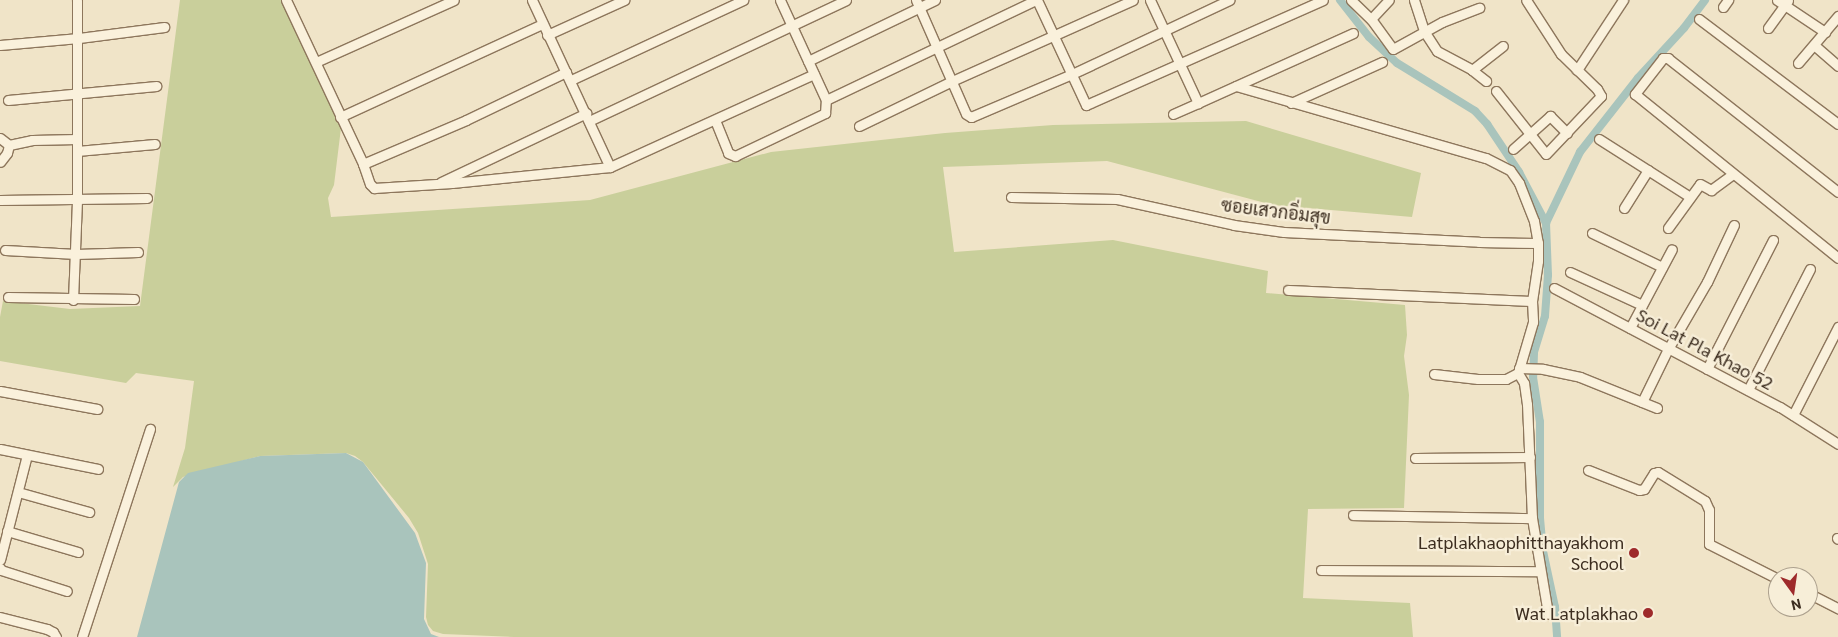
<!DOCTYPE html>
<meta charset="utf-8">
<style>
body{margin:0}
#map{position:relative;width:1838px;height:637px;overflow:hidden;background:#f0e4c8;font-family:Georgia,Sarabun,serif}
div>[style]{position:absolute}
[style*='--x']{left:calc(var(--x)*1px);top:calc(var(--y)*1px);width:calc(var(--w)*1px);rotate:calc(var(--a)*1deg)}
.green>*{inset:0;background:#c9cf9b}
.water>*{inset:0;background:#a9c4bc}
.canal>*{height:8px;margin:-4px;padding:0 4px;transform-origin:4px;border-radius:4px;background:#a9c4bc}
.roads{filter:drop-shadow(1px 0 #8d765c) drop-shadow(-1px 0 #8d765c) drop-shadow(0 1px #8d765c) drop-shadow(0 -1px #8d765c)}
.minor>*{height:9px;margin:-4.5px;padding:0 4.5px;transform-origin:4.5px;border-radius:4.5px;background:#faf1dc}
.dots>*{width:14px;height:14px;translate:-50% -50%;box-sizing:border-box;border:2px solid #f7eed8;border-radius:50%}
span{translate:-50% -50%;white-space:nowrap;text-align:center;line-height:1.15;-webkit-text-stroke:4.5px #f7eed8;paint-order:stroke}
.street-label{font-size:18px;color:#3d2e20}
.poi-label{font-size:18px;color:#3d2e20}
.right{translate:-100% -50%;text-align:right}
.north{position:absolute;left:1768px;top:567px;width:50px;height:50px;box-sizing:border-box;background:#f7eed8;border:1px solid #ada18e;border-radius:50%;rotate:166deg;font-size:14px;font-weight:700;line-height:20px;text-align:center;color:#3d2e20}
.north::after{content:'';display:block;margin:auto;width:18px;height:22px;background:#9e2a2b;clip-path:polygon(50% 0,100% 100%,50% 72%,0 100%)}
</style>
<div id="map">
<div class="green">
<i style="clip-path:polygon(180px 0,283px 0,341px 128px,334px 185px,328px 198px,331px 217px,590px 200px,771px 152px,945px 133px,1053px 125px,1246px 121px,1421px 173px,1412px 217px,1273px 205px,1107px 161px,943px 167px,954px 252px,1113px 240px,1268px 271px,1266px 293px,1405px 305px,1407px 335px,1404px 356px,1409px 395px,1404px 508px,1308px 509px,1303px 598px,1410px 603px,1413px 637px,514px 637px,443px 634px,433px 631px,428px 625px,426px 617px,428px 564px,418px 533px,409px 518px,363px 462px,355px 456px,346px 453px,260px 456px,183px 477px,173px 487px,185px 448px,194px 381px,136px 373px,126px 383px,0 361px,0 317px,3px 301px,70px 309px,140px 306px)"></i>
</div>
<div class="water">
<i style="clip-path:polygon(346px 453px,363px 462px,415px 533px,426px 563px,424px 619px,431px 634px,439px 637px,137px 637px,179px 482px,188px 473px,260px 456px)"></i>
</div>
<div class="canal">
<i style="--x:1340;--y:0;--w:47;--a:51.9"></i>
<i style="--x:1369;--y:37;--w:38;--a:43"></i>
<i style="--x:1397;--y:63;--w:92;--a:31.6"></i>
<i style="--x:1475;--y:111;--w:18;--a:47"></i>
<i style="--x:1487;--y:124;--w:58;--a:56.3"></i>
<i style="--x:1519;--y:172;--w:58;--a:62.1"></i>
<i style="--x:1546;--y:223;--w:52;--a:87.8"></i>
<i style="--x:1548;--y:275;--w:41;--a:94.2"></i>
<i style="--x:1545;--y:316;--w:39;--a:107"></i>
<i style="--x:1534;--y:353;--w:24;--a:92"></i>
<i style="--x:1533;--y:377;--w:46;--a:81.2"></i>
<i style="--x:1540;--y:422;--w:96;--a:90"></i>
<i style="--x:1540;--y:518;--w:33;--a:85"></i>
<i style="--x:1543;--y:551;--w:57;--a:77.9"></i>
<i style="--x:1555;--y:607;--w:30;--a:86"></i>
<i style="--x:1546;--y:223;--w:79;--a:-64.4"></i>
<i style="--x:1580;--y:152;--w:94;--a:-51.9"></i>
<i style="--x:1638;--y:78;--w:68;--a:-47.4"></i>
<i style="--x:1684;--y:28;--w:35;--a:-53"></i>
</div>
<div class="roads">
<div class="minor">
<i style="--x:286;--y:0;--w:181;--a:64.8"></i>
<i style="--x:363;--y:164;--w:21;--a:71"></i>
<i style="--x:370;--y:184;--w:6;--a:45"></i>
<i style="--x:374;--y:188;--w:78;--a:-3.7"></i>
<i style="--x:452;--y:183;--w:159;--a:-5.8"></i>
<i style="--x:610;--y:167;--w:224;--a:-24.5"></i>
<i style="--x:532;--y:0;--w:184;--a:65"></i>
<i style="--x:916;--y:0;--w:124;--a:66.3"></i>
<i style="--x:966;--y:114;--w:6;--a:31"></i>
<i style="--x:971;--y:117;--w:110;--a:-23.1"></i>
<i style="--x:1072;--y:74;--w:174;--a:-25.2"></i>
<i style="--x:1037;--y:0;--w:116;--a:65"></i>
<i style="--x:1086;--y:105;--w:259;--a:-23.9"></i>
<i style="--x:1150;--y:0;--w:114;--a:65"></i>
<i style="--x:1198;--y:103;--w:170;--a:-24.3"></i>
<i style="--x:1351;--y:0;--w:28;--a:44"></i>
<i style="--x:1371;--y:19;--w:37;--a:54"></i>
<i style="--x:1393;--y:49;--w:56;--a:-28.9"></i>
<i style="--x:1442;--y:22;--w:40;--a:-21"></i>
<i style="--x:1414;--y:0;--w:33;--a:72"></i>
<i style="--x:1424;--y:31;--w:24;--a:57"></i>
<i style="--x:1437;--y:51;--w:40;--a:28"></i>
<i style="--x:1472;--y:70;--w:18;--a:38"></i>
<i style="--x:1777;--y:0;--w:58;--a:33.7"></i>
<i style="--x:1723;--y:7;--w:9;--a:-54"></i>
<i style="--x:1371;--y:19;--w:26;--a:-47"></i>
<i style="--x:1699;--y:19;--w:174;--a:37.1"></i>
<i style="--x:1768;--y:28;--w:34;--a:-54"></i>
<i style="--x:547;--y:35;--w:85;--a:-24.4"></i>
<i style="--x:0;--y:45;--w:79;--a:-5.1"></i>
<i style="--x:79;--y:38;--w:86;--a:-7.4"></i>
<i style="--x:1814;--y:45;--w:32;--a:41"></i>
<i style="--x:808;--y:61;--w:141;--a:-25.7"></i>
<i style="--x:316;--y:62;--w:151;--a:-24.2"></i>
<i style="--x:1798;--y:63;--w:62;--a:-49.6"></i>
<i style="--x:1472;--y:70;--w:39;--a:-38"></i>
<i style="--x:1577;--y:70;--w:84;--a:-56.7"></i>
<i style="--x:571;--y:80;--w:190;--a:-24.9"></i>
<i style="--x:1236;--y:86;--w:260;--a:16.1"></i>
<i style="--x:1486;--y:158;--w:27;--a:27"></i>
<i style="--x:1510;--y:170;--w:16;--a:55"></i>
<i style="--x:1519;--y:183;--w:41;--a:68.5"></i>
<i style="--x:1534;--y:221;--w:22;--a:80"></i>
<i style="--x:1538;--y:243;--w:18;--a:90"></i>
<i style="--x:1538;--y:261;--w:40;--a:98.5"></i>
<i style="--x:1532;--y:301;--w:21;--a:87"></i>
<i style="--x:1533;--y:322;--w:53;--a:106.4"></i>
<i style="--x:1518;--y:373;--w:12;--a:59"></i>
<i style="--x:1524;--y:383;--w:21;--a:82"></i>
<i style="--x:1527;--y:404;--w:114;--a:87.5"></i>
<i style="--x:1532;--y:518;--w:97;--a:80.5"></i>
<i style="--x:1496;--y:91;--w:80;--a:51.6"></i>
<i style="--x:1546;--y:154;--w:80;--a:-46.5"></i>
<i style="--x:1601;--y:96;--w:8;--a:-120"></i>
<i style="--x:1597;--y:89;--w:50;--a:-135.8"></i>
<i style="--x:1561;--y:54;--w:64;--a:-122.9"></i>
<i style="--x:8;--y:100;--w:149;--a:-5.4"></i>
<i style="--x:826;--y:100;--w:233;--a:-25.5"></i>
<i style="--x:1291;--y:103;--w:100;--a:-24.3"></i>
<i style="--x:1173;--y:114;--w:27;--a:-24"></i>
<i style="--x:340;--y:117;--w:222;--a:-24.7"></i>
<i style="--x:715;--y:120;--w:35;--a:68"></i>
<i style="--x:728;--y:153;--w:8;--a:23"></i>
<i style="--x:735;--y:156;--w:100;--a:-25.5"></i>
<i style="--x:825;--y:113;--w:13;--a:-86"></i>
<i style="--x:826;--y:100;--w:110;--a:-114.7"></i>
<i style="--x:589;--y:121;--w:284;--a:-25.2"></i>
<i style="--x:859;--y:126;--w:103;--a:-25.8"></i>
<i style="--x:952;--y:81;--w:198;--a:-24.1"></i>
<i style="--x:0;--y:138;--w:11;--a:38"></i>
<i style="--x:9;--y:145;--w:8;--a:104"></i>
<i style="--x:7;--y:153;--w:11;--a:128"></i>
<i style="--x:1599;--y:139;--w:108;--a:32.5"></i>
<i style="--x:9;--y:145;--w:24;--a:-12"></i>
<i style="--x:32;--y:140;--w:45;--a:-1.3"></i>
<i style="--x:1513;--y:149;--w:50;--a:-41.7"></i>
<i style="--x:1550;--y:116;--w:24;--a:45"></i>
<i style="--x:77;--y:151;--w:78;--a:-5.1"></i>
<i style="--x:363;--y:164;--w:112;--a:-23.1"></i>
<i style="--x:466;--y:120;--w:111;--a:-25.6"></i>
<i style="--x:441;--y:182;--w:161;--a:-25.4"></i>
<i style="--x:1838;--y:192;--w:216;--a:-141.8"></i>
<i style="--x:1668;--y:58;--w:5;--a:180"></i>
<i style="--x:1663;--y:58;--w:46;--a:127.9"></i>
<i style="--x:1635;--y:94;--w:261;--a:38.9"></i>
<i style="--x:1011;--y:197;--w:106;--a:1.1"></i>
<i style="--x:1117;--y:199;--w:120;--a:12.5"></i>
<i style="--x:1234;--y:225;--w:50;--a:8"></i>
<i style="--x:1284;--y:232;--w:195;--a:2.9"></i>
<i style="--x:1479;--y:242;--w:59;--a:1"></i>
<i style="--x:0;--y:200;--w:147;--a:-0.8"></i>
<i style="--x:1624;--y:208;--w:45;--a:-57.7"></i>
<i style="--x:1668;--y:228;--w:54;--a:-54"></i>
<i style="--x:1700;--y:184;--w:13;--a:29"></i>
<i style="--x:1711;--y:190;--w:26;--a:-36"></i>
<i style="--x:1592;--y:233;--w:78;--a:25.9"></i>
<i style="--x:5;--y:250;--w:71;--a:3.2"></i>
<i style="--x:76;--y:254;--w:62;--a:-1.8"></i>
<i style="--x:1570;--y:272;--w:79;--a:24.6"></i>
<i style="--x:1554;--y:288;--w:255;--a:27.8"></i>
<i style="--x:1780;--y:407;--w:69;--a:32.5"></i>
<i style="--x:1288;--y:290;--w:244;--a:2.6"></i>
<i style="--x:8;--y:297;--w:126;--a:0.9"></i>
<i style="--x:73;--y:300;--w:99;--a:-87.7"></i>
<i style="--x:77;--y:201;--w:201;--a:-90"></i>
<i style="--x:1630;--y:328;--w:89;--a:-62"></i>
<i style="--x:1519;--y:368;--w:24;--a:2"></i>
<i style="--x:1543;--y:369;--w:38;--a:12"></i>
<i style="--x:1580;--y:377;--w:83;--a:21.9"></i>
<i style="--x:1707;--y:369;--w:145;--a:-62.9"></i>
<i style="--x:1434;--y:374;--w:44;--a:6.5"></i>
<i style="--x:1478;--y:379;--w:28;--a:0"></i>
<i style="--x:1506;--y:379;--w:13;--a:-27"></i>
<i style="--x:1748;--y:390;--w:136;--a:-62.9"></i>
<i style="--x:0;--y:391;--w:99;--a:10.5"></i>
<i style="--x:1642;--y:402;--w:59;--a:-63.9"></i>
<i style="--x:1668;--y:349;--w:78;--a:-59.8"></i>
<i style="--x:1707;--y:282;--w:63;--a:-64.7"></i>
<i style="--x:1793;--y:415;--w:99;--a:-62.9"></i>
<i style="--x:0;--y:449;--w:100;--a:11.5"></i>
<i style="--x:1415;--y:458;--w:115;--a:-0.5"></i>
<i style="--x:1588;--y:470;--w:55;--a:21.4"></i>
<i style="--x:1639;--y:490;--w:5;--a:-11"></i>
<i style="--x:1644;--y:489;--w:19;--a:-58"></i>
<i style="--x:1654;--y:473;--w:4;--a:-14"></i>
<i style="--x:1658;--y:472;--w:55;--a:31.7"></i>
<i style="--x:1705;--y:501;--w:10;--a:66"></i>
<i style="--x:1709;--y:510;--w:34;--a:90"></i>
<i style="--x:1709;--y:544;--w:77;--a:26.9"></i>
<i style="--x:18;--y:492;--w:74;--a:15.7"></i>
<i style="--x:1353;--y:515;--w:179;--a:1"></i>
<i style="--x:7;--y:531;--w:74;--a:16.5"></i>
<i style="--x:1837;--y:538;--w:1;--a:45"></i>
<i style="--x:0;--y:560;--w:108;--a:-75.6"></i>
<i style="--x:0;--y:568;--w:2;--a:63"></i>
<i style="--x:1;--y:570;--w:69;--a:17.7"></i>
<i style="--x:1321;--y:570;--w:218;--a:0.3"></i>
<i style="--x:1808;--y:593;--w:34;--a:27"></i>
<i style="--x:0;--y:617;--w:49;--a:14.3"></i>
<i style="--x:47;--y:629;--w:7;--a:27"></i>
<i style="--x:53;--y:632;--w:6;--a:59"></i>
<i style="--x:82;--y:637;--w:219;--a:-71.9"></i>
</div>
</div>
<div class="dots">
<i style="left:1634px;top:553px;background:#9e2a2b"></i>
<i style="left:1648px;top:613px;background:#9e2a2b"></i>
</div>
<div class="street-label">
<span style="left:1276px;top:211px;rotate:7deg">ซอยเสวกอิ่มสุข</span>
<span style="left:1705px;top:349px;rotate:28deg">Soi Lat Pla Khao 52</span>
</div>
<div class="poi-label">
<span class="right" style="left:1624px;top:553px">Latplakhaophitthayakhom<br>School</span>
<span class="right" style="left:1638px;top:613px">Wat Latplakhao</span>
</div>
<div class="north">N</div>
</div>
